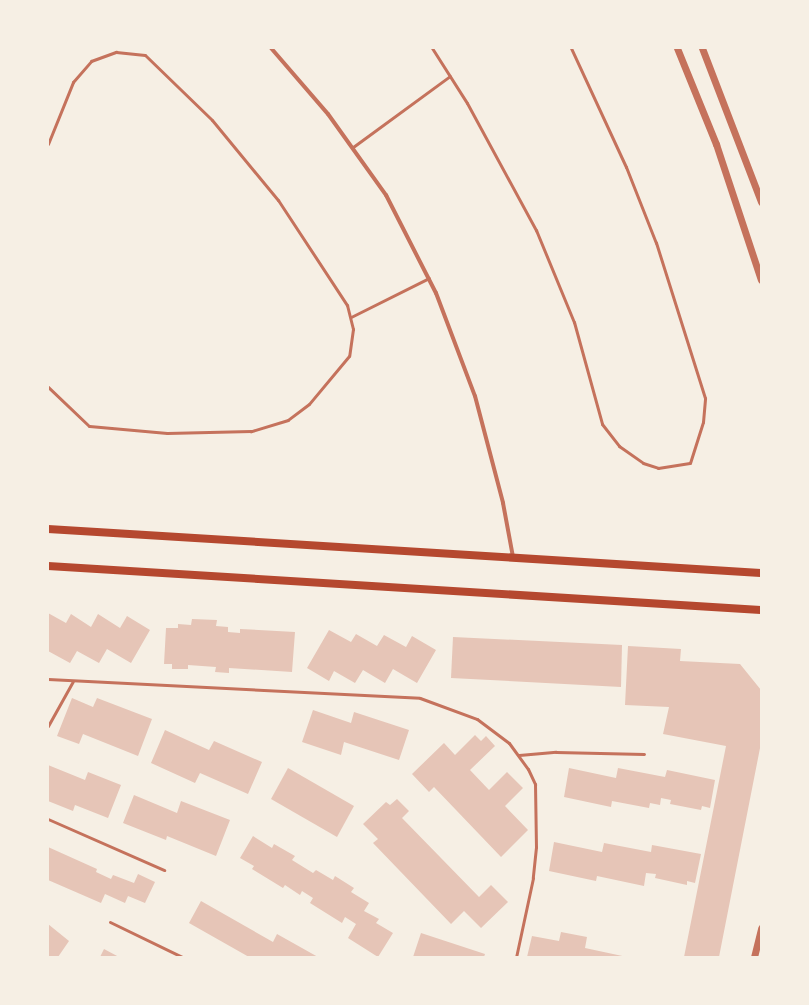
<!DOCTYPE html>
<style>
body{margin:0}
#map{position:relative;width:809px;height:1005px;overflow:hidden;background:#f6efe4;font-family:Lato,sans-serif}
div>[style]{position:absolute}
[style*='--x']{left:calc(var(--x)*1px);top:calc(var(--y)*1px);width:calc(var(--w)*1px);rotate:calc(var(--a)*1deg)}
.building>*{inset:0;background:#e6c5b7}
.service>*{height:3px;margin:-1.5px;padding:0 1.5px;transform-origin:1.5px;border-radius:1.5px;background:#c5725c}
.minor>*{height:4px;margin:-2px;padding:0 2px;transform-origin:2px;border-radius:2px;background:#c5725c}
.tertiary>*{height:7px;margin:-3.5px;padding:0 3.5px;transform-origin:3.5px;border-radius:3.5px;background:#c5725c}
.secondary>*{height:8px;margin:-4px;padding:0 4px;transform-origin:4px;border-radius:4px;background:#b5482f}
span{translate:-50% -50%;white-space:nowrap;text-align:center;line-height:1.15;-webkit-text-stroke:4px #f6efe4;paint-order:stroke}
.frame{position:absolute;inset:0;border:49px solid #f6efe4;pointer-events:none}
</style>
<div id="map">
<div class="building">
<i style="clip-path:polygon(48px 613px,66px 623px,71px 614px,91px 627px,98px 614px,120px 628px,127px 616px,150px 630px,131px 663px,107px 649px,99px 663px,77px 651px,70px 663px,48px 651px)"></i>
<i style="clip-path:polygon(192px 619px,217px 620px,216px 626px,228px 627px,228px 632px,240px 633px,240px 629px,295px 632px,292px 672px,229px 668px,229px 673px,215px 672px,216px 667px,188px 665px,188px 669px,172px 669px,172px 664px,164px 664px,166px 628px,178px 628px,178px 624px,191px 625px)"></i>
<i style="clip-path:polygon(329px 630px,351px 642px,356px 634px,377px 646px,384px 635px,406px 647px,412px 636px,436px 650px,417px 683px,393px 669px,385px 683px,363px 670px,355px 683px,334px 671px,329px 681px,307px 668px)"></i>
<i style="clip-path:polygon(453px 637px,622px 645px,621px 687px,451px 678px)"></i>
<i style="clip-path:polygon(628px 646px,681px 649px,680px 661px,740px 664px,761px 690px,761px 743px,719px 957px,684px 957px,726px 746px,663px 734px,669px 707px,625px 705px)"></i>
<i style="clip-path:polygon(72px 698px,93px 707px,97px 698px,152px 719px,138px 756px,83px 734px,79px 744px,57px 736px)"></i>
<i style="clip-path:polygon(313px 710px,351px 723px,354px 712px,409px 730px,399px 760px,344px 742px,341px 755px,302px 742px)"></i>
<i style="clip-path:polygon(165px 730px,209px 750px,214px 741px,262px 762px,248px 794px,200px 773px,195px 783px,151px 763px)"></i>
<i style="clip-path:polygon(475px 735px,481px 741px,486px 736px,495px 746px,470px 770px,489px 790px,507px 772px,523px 788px,505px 806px,528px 830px,501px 857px,434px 787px,429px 792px,412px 774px,444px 743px,455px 755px)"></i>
<i style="clip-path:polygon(48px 765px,85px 780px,88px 772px,121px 785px,108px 818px,75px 805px,73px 811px,48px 801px)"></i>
<i style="clip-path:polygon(288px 768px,354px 806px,337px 837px,271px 799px)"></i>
<i style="clip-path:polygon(569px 768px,616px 778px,618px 768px,665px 777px,667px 770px,715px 780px,710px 808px,702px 806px,701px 810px,670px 804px,671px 800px,661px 798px,660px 805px,650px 803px,649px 808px,612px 801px,611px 807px,564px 797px)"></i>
<i style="clip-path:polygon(134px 795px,177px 813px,181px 801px,230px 820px,216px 856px,167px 836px,166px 840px,123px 823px)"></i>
<i style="clip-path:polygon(397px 799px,409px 811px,402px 818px,479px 897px,491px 885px,508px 902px,481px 928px,464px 911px,451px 924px,373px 843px,378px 839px,363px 824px,386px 802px,390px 805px)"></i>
<i style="clip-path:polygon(253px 836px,272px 848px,274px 844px,295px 856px,292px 860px,313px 873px,316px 870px,333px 880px,335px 876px,354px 888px,351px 892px,369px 903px,364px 911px,379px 919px,376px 923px,393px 933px,378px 957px,348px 938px,356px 924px,345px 917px,342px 923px,310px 903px,313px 898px,302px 891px,300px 895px,285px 885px,283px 888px,252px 869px,254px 866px,240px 858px)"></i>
<i style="clip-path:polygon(554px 842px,602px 852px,604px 843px,651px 852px,652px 845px,701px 854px,695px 883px,687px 881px,687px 885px,655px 878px,656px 874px,646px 873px,644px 886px,597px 876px,596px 881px,549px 871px)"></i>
<i style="clip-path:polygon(48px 847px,97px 869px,96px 872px,111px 879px,113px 875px,134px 883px,138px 874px,155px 882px,145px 903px,128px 896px,125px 903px,105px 894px,101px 903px,48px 880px)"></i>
<i style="clip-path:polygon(201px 901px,273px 942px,277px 934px,318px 957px,249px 957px,189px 923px)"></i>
<i style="clip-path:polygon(48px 924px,69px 941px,58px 957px,48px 957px)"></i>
<i style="clip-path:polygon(561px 932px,587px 937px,585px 948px,627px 957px,527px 957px,532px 936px,559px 941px)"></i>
<i style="clip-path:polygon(421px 933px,485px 954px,484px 957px,413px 957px)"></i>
<i style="clip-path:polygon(104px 949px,119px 957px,100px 957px)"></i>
</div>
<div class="service">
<i style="--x:432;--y:48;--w:65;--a:57.5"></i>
<i style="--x:467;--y:103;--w:145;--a:61.5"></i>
<i style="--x:536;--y:230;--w:100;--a:67.6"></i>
<i style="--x:574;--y:322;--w:106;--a:74.6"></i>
<i style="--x:602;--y:424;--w:28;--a:52"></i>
<i style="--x:619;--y:446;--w:29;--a:35"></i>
<i style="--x:643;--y:463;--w:16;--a:18"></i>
<i style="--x:658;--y:468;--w:32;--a:-9"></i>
<i style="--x:690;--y:463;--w:43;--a:-72.4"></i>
<i style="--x:703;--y:422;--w:24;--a:-85"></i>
<i style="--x:705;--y:398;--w:163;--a:-107.5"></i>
<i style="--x:656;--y:243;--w:82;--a:-111.5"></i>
<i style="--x:626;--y:167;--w:131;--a:-114.8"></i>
<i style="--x:48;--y:144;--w:67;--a:-68"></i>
<i style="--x:73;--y:82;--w:28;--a:-49"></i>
<i style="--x:91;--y:61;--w:27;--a:-20"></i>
<i style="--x:116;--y:52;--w:29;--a:6"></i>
<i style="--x:145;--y:55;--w:93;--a:44.1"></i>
<i style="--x:212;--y:120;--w:104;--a:50.5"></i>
<i style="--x:278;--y:200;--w:126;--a:56.7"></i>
<i style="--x:347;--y:305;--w:25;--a:76"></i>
<i style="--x:353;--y:329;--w:27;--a:98"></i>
<i style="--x:349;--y:356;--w:62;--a:129.8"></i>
<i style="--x:309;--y:404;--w:26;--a:143"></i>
<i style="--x:288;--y:420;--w:39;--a:163"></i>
<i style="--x:251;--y:431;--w:84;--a:178.6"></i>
<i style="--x:167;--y:433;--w:78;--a:-174.9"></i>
<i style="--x:89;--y:426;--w:57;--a:-136.4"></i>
<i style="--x:353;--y:147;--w:120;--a:-36.2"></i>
<i style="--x:351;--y:317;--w:87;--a:-26.6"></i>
<i style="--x:48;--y:679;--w:372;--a:2.9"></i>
<i style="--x:420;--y:698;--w:61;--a:20.2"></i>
<i style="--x:477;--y:719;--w:40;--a:37"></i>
<i style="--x:509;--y:743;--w:32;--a:54"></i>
<i style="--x:528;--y:769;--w:17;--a:65"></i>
<i style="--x:535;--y:784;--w:63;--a:89.1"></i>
<i style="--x:536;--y:847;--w:31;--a:96"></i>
<i style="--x:533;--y:878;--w:81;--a:102.1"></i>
<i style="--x:48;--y:726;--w:51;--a:-60.9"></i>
<i style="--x:519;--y:755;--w:37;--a:-5"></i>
<i style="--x:556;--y:752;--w:88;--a:1.3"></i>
<i style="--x:48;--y:819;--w:127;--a:23.7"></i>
<i style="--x:110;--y:922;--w:80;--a:25.9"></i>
</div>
<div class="minor">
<i style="--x:271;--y:48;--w:87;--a:49.2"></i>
<i style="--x:328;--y:114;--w:100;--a:54.4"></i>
<i style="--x:386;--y:195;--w:110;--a:63"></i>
<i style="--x:436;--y:293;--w:110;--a:69.3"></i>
<i style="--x:475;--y:396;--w:111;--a:75.3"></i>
<i style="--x:503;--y:503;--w:55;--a:79.5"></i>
</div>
<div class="tertiary">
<i style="--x:677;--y:48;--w:104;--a:67.9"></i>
<i style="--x:716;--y:144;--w:143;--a:71.7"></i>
<i style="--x:702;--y:48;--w:165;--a:69"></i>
<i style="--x:754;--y:957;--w:30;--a:-76"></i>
</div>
<div class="secondary">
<i style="--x:48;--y:529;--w:714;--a:3.53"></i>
<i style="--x:48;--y:566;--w:714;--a:3.53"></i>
</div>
<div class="frame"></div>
</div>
